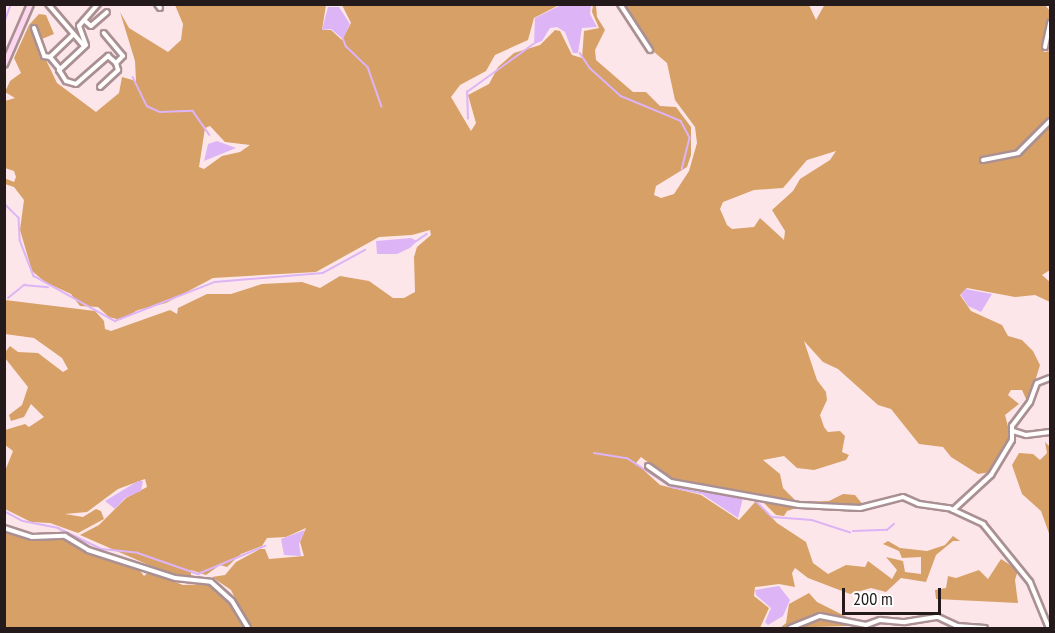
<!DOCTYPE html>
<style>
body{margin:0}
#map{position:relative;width:1055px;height:633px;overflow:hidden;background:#fde6e9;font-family:"PT Sans Narrow",sans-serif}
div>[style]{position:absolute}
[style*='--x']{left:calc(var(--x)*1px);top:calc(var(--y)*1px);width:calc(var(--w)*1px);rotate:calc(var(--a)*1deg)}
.forest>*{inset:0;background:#d7a067}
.water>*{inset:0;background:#ddb4f5}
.stream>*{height:1.5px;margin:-0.75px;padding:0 0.75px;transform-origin:0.75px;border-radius:0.75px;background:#ddb4f5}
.roads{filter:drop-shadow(2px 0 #aa9093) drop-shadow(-2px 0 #aa9093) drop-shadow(0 2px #aa9093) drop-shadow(0 -2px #aa9093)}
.minor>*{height:4px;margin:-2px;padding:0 2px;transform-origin:2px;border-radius:2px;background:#fff}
.major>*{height:4.5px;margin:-2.25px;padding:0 2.25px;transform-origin:2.25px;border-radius:2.25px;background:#fdd7ef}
span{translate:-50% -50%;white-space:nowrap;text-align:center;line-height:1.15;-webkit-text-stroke:4.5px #fff;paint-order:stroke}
.frame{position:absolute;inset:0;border:6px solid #241a1c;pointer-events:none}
.scale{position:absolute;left:842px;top:588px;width:99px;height:27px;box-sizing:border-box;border:3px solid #241a1c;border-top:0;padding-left:8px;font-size:18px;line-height:21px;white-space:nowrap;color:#241a1c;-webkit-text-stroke:4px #fff;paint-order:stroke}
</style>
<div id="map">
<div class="forest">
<i style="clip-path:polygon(evenodd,825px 4px,1044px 4px,1050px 11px,1050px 36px,1041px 47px,1044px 52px,1050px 51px,1050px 270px,1042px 275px,1050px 282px,1050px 302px,1035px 295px,1015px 297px,967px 288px,960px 295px,971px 311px,1002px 325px,1008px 336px,1022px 340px,1033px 351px,1040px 365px,1030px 398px,1026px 399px,1022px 390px,1011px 390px,1008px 395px,1019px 404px,1005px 415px,1011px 438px,991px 472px,978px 474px,951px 457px,943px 447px,919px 444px,891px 409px,878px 405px,838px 369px,823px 362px,804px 341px,817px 380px,826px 392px,827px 400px,820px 415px,824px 427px,828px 432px,840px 431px,845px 436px,842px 452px,849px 455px,846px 460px,814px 470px,797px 468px,784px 456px,763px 460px,780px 474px,783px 488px,797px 502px,829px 501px,843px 494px,855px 495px,864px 506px,800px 507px,787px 511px,784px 516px,776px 515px,754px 493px,670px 479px,641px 457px,636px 463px,660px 485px,701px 495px,739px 520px,756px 501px,777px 523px,806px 542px,813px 563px,828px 574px,846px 565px,865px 567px,868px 561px,892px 579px,897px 570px,886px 557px,903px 561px,905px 572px,921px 574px,921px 557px,902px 558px,899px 551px,883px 544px,888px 541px,900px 548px,927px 551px,945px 545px,953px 536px,960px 541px,953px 541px,936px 555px,926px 582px,901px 578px,886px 592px,871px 588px,850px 594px,808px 578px,795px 568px,792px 573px,795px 587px,779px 584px,755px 587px,754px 596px,769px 608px,760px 628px,250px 628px,231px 590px,212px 577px,225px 575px,236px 562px,260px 549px,265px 549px,269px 559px,304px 556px,300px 542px,306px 528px,286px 537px,267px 538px,262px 546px,241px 554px,227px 567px,220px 565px,206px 575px,191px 570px,191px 579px,183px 580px,80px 535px,99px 525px,126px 498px,147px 487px,145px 479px,118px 489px,87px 512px,65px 514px,83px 517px,96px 509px,101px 511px,104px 519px,78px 533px,50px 523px,31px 522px,5px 509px,5px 471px,13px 451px,5px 445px,5px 430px,25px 424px,29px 427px,44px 417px,31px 404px,24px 417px,11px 421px,9px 415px,22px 405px,28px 387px,5px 358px,6px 351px,10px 346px,18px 352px,38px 353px,63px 372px,68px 369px,62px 358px,34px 338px,5px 334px,5px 300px,95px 311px,104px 321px,105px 329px,111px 331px,170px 310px,177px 314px,178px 308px,207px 294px,231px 294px,262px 284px,302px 282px,320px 288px,340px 276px,369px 281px,393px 298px,404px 298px,415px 292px,414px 257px,417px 247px,431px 235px,430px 230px,412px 235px,379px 237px,316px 272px,213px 278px,166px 303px,138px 310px,120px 320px,109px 317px,98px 307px,80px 306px,71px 294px,45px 282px,32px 271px,20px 230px,24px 200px,14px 187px,5px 184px,4px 178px,14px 182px,16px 177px,14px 171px,5px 168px,5px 101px,15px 98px,5px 92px,10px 81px,21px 73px,14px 58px,29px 25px,39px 14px,46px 15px,54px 34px,37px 41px,57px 83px,96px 112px,119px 93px,122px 77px,136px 81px,135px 61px,120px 12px,129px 28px,168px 52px,181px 40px,183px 24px,175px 5px,326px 5px,322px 30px,331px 30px,342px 40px,351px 23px,342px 5px,559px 5px,534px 18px,528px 40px,495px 55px,486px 71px,460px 85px,451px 97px,471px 131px,476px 123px,468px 95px,489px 84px,498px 67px,514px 53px,540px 45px,555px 30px,560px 31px,572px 55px,582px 58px,584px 31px,599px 28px,592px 12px,593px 5px,596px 5px,597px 17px,605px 30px,595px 50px,596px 60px,633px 92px,646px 92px,660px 106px,676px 107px,691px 127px,691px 155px,687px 167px,656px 186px,654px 195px,661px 198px,674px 194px,689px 171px,697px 143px,695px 127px,675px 100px,667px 63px,653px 51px,623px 5px,809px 5px,816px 20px,825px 4px,210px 126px,225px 142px,250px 145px,240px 152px,222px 156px,204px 169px,199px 167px,205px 128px,210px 126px,825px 4px,836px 151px,830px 160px,800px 179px,793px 191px,772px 210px,785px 231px,784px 240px,760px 218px,754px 227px,732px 229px,727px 225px,720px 209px,723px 202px,754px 190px,783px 188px,807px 160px,836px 151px)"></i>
<i style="clip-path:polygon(1045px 442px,1050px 447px,1050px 536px,1041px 511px,1022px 494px,1012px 465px,1019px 453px,1033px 454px,1040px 460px,1047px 453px)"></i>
<i style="clip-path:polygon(5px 530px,30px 540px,70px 540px,89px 553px,137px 567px,144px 576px,149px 572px,183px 585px,211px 584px,229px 599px,244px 628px,5px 628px)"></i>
<i style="clip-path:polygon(1001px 559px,1018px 570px,1015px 580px,1018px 603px,936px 599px,935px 590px,946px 588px,948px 576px,956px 578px,979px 570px,988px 579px)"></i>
<i style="clip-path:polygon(809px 593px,817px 602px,849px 618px,847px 626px,780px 628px,786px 623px,789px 604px)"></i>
</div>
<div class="water">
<i style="clip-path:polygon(561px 5px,591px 5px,590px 14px,597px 27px,582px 28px,578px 53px,573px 53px,565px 32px,557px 27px,550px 28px,542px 41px,534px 44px,535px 18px)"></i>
<i style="clip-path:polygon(328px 7px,339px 7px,350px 24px,343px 39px,331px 29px,322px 30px)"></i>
<i style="clip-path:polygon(217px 141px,236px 148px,204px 161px,208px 144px)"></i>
<i style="clip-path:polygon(411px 238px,417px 241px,410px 248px,397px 254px,377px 254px,376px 241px)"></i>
<i style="clip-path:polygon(965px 289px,992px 294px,981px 312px,968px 306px,961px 295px)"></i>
<i style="clip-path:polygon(138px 481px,143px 481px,141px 491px,125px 498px,115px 509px,105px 501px)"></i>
<i style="clip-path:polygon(707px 491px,743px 498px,738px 518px,699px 492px)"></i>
<i style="clip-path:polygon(305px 530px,299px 544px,301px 556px,284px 555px,281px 539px)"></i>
<i style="clip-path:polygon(779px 586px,790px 600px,783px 616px,768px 625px,765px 622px,771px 608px,756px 595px,755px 590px)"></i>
</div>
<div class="stream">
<i style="--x:4;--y:23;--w:20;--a:-70"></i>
<i style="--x:343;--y:38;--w:9;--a:69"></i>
<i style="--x:346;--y:46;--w:30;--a:44"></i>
<i style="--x:368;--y:67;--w:42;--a:70.7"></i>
<i style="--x:580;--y:53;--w:18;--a:56"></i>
<i style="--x:590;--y:68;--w:42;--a:42.1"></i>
<i style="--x:621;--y:96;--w:65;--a:22.6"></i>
<i style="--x:681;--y:121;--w:19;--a:62"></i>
<i style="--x:690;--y:138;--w:32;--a:104"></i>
<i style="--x:133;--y:77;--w:32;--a:64"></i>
<i style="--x:147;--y:106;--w:14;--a:25"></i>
<i style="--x:160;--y:112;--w:33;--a:-2"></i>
<i style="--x:193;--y:111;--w:29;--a:55"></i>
<i style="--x:468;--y:119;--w:27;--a:-92"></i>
<i style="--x:467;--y:92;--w:84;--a:-35.8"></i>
<i style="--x:4;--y:192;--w:6;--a:90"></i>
<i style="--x:4;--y:203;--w:21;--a:45"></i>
<i style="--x:19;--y:218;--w:22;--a:87"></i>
<i style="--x:20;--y:240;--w:39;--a:69"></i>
<i style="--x:34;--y:276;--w:93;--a:29.1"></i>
<i style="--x:115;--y:321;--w:107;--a:-21.3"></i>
<i style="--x:215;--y:282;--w:108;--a:-4.8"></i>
<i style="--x:323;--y:273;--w:48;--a:-28.7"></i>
<i style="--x:415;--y:242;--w:14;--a:-34"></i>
<i style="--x:8;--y:298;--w:21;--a:-39"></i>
<i style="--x:24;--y:285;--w:24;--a:5"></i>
<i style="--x:594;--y:453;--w:33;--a:9"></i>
<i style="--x:627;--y:458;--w:54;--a:32.8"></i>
<i style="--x:672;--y:487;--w:29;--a:12"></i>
<i style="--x:753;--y:498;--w:27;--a:45"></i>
<i style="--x:772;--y:517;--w:40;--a:4.3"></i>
<i style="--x:812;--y:520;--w:40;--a:18"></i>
<i style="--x:4;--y:511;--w:21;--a:28"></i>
<i style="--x:23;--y:521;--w:36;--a:11"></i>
<i style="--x:58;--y:528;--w:49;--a:25.5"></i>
<i style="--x:102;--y:549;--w:36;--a:6"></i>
<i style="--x:138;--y:553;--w:64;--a:19.3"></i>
<i style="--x:198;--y:574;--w:73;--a:-22.7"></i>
<i style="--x:853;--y:531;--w:34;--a:-2"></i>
<i style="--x:887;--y:530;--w:9;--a:-41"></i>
</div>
<div class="roads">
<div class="minor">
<i style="--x:48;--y:4;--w:55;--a:49.4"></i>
<i style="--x:98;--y:4;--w:29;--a:131"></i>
<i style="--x:79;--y:26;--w:20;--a:70"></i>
<i style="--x:86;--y:45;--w:37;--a:137"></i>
<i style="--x:59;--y:70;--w:13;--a:58"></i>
<i style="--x:66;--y:81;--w:10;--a:17"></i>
<i style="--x:76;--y:84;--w:43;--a:-41.2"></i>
<i style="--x:108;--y:56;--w:11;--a:41"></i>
<i style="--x:116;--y:63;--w:10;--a:-45"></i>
<i style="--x:123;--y:56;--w:30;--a:-130"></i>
<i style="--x:157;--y:4;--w:5;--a:53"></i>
<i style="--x:620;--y:4;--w:55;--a:56.9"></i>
<i style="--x:84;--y:20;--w:9;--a:41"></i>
<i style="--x:91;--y:26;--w:21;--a:-41"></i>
<i style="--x:34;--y:28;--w:30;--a:70"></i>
<i style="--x:44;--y:56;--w:6;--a:9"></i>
<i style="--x:1045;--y:47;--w:25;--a:-78"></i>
<i style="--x:60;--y:69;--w:16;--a:-130"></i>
<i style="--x:50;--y:57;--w:33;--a:-44"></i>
<i style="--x:100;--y:87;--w:25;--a:-43"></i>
<i style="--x:118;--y:70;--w:7;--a:-106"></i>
<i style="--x:983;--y:160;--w:36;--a:-11"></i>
<i style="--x:1018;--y:153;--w:45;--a:-45"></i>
<i style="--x:1013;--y:431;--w:14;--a:17"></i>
<i style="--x:1026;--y:435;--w:24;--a:-7"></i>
<i style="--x:648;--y:466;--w:28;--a:35"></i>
<i style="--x:671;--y:482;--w:130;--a:10.2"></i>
<i style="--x:799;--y:505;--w:61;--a:2.8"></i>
<i style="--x:860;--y:508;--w:44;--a:-14.3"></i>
<i style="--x:903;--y:497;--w:17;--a:24"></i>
<i style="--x:919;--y:504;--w:30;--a:8"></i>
<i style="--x:949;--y:508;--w:38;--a:25"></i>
<i style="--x:983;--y:524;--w:75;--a:51"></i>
<i style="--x:1030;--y:582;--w:50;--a:67.6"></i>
<i style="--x:953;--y:510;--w:52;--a:-42.6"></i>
<i style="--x:991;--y:475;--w:41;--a:-59"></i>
<i style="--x:1012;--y:440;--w:14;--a:-90"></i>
<i style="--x:1012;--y:426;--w:30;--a:-53"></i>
<i style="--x:1030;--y:402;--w:20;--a:-70"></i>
<i style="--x:1037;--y:383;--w:14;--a:-21"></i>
<i style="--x:4;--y:528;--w:29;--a:18"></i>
<i style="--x:32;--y:537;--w:33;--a:-2"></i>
<i style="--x:65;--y:536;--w:27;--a:31"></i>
<i style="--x:88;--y:550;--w:91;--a:17.8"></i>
<i style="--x:175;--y:578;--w:36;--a:6"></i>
<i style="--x:211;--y:582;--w:28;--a:42"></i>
<i style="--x:232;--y:601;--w:31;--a:59"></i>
<i style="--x:790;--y:628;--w:32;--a:-22"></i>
<i style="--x:820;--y:616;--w:47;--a:11.1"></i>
<i style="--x:866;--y:625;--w:15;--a:-20"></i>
<i style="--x:880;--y:620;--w:25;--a:5"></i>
<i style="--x:905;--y:622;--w:33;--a:-9"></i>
<i style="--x:938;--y:617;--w:21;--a:25"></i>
<i style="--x:957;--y:626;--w:28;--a:4"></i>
</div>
<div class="major">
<i style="--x:4;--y:64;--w:65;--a:-66.6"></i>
</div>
</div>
<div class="frame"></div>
<div class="scale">200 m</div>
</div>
